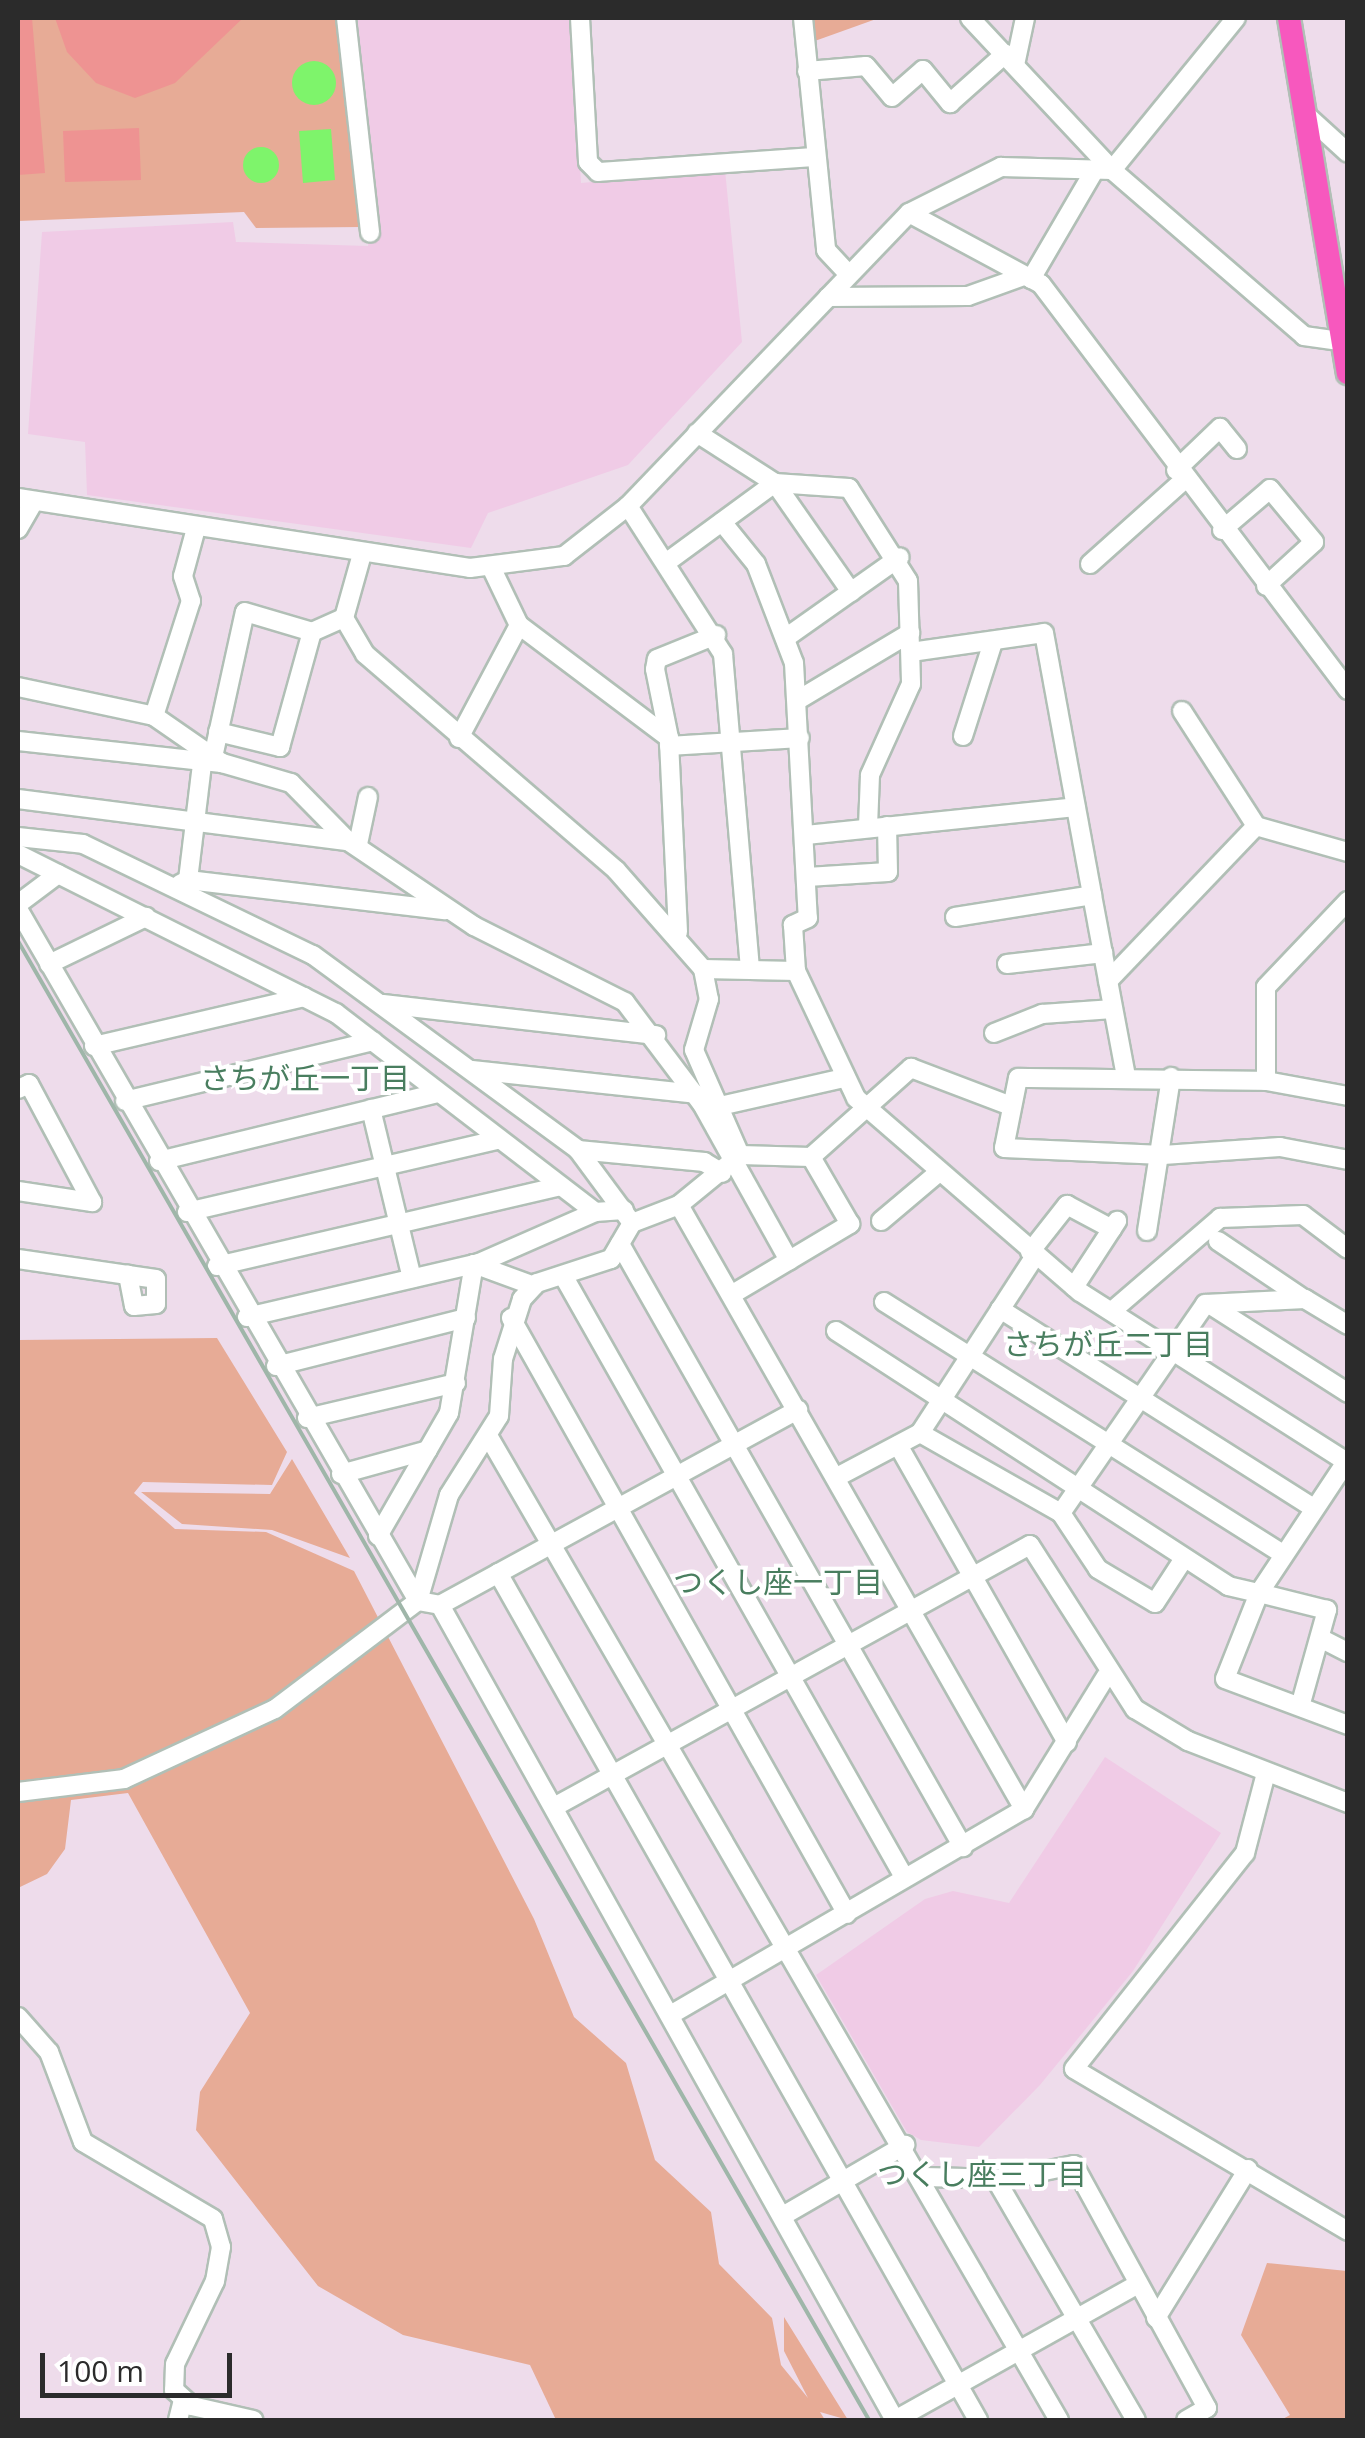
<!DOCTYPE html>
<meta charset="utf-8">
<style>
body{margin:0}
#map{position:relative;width:1365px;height:2438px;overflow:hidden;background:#eedceb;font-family:"Open Sans","Noto Sans JP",sans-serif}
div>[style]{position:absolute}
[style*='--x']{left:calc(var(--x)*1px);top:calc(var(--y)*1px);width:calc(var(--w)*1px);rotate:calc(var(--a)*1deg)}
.education>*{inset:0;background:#f0cbe6}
.green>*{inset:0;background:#e7ab96}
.pitch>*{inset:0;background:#ee9392}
.water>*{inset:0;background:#7ef46b}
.round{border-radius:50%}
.roads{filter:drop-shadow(2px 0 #b1bfb6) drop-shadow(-2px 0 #b1bfb6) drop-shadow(0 2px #b1bfb6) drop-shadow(0 -2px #b1bfb6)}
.minor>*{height:18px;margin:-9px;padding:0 9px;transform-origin:9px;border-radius:9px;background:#fff}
.major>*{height:22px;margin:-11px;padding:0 11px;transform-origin:11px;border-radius:11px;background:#f758be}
.rail>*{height:4px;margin:-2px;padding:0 2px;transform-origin:2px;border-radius:2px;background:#9fb6a9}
span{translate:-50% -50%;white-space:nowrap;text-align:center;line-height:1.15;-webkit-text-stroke:8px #fff;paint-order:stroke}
.neighbourhood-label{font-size:30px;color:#497e5f}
.frame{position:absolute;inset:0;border:20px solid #2b2b2b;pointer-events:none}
.scale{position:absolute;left:40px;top:2353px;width:192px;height:45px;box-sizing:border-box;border:5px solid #2b2b2b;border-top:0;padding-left:12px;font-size:30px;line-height:35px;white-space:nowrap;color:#2b2b2b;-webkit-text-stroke:8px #fff;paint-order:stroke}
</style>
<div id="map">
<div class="education">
<i style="clip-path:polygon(356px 18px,571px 18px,581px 183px,725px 170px,742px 342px,628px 465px,488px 513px,471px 548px,87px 495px,85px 442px,28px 434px,42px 232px,233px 222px,236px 242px,368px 246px,374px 209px)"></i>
<i style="clip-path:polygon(1105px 1757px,1221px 1833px,1133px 1971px,1040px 2085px,979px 2147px,921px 2140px,907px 2132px,816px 1975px,925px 1899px,953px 1891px,1009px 1903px)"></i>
</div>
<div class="green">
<i style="clip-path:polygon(18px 18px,343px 18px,362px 227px,256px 228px,244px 212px,18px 221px)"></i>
<i style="clip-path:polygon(809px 18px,879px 18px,812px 42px)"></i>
<i style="clip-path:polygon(217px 1338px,287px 1452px,272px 1485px,143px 1482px,134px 1493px,175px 1529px,266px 1532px,354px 1571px,534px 1919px,574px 2017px,626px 2063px,655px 2160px,711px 2212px,719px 2264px,772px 2318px,781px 2365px,808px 2398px,784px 2351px,784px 2317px,848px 2420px,820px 2412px,825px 2420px,556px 2420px,530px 2365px,403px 2335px,318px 2286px,196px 2130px,200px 2092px,250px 2013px,128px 1793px,71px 1800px,65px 1849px,47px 1874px,18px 1888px,18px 1340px)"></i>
<i style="clip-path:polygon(292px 1459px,350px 1558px,272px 1530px,182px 1524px,141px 1492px,270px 1494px)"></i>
<i style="clip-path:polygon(1267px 2263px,1347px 2271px,1347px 2420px,1281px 2420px,1290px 2415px,1241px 2335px)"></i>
</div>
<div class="pitch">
<i style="clip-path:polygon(18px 18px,32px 18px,45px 173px,18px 175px)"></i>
<i style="clip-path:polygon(55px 18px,243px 18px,175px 83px,135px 98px,96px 83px,67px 52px)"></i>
<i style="clip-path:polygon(139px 128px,141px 180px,65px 182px,63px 131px)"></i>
</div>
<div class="water">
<i class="round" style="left:292px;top:61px;width:44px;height:44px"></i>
<i style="clip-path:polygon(331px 129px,335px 180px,303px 183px,299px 131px)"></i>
<i class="round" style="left:243px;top:147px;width:36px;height:36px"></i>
</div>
<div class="roads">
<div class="minor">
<i style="--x:346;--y:18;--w:216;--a:83.6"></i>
<i style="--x:580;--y:18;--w:144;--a:86.8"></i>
<i style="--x:588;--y:162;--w:14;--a:45"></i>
<i style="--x:598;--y:172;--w:218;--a:-4"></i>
<i style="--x:803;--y:18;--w:233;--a:84.3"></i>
<i style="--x:826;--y:250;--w:33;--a:47"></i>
<i style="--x:970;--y:18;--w:208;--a:46.9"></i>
<i style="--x:1112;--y:170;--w:254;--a:40.8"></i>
<i style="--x:1304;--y:336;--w:36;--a:8"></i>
<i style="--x:1015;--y:65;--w:48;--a:-78"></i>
<i style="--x:807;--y:71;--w:59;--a:-4.8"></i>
<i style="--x:866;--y:66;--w:40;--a:50"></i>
<i style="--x:892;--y:97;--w:41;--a:-41.1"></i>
<i style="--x:923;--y:70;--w:43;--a:50.7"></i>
<i style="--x:950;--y:103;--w:74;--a:-41.7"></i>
<i style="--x:1304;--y:113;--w:59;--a:42.3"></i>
<i style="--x:909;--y:213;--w:150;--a:28.3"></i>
<i style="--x:1041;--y:284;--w:509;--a:52.9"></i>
<i style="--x:1031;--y:279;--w:123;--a:-59.7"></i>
<i style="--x:828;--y:297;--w:140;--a:-0.4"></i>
<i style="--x:968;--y:296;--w:59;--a:-19.7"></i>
<i style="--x:697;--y:433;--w:93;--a:32.7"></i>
<i style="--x:775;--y:483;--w:133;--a:55.1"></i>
<i style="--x:1176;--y:470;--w:61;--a:-43.7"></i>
<i style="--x:1220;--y:428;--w:27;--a:51"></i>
<i style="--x:18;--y:498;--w:457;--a:8.8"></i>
<i style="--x:470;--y:568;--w:95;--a:-7.3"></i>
<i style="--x:564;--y:556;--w:81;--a:-38"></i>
<i style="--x:628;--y:506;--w:406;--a:-46.2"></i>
<i style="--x:909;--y:213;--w:103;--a:-26.6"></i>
<i style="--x:1001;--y:167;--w:111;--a:1.5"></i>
<i style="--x:1112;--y:170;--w:196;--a:-50.8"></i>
<i style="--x:628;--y:506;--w:176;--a:57.3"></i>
<i style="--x:723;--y:654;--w:314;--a:85.1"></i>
<i style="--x:722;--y:522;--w:54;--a:51"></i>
<i style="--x:756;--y:564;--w:106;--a:69"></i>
<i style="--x:794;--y:663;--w:255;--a:86.9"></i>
<i style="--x:808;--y:918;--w:17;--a:155"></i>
<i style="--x:793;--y:925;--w:46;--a:86.3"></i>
<i style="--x:796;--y:971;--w:140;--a:64.7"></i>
<i style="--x:856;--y:1098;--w:296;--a:40.9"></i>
<i style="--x:1080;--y:1292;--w:318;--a:32.5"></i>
<i style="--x:18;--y:529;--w:32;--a:-60"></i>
<i style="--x:1222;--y:530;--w:63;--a:-40.5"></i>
<i style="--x:1270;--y:489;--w:69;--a:50.3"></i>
<i style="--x:1314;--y:542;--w:65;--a:137.5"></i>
<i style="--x:362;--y:554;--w:66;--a:105.7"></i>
<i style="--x:344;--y:618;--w:42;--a:59.7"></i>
<i style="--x:365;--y:654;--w:331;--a:40.7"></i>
<i style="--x:616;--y:870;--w:132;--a:48.7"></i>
<i style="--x:703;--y:969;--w:31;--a:79"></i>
<i style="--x:709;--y:999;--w:53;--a:106.4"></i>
<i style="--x:694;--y:1050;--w:115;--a:66.3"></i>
<i style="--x:740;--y:1155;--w:79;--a:140.7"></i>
<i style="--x:679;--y:1205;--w:50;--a:159"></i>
<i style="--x:667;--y:562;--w:134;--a:-36.2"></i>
<i style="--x:775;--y:483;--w:74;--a:3.9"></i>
<i style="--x:849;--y:488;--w:110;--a:57.6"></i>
<i style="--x:908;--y:581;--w:103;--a:88.3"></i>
<i style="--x:911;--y:684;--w:100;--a:114.3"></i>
<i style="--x:870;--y:775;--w:53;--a:92.2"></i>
<i style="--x:1090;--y:564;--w:126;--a:-41.8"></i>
<i style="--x:492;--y:569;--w:62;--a:64.3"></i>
<i style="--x:519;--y:625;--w:188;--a:37"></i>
<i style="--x:787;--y:637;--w:138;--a:-35.3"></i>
<i style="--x:911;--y:652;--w:134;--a:-8.1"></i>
<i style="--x:1044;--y:633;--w:266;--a:79.6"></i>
<i style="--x:18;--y:687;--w:139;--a:12"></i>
<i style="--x:154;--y:716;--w:83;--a:34.7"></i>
<i style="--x:222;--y:763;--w:72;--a:16.2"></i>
<i style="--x:291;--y:783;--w:81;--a:45.5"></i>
<i style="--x:798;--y:700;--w:131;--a:-30.9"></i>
<i style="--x:1182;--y:711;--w:137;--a:57.2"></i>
<i style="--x:154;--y:716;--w:121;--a:-72.2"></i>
<i style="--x:191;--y:601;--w:26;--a:-108"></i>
<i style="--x:183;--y:576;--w:50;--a:-74.8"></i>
<i style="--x:218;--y:732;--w:64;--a:13.6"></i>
<i style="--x:280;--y:747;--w:119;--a:-74.5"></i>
<i style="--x:963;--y:736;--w:96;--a:-72.3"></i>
<i style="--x:459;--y:738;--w:128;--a:-62"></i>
<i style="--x:18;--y:741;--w:205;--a:6.2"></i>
<i style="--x:669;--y:746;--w:131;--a:-3.5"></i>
<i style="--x:213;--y:757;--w:148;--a:-77.6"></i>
<i style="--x:245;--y:612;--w:70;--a:16.6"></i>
<i style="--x:312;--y:632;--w:35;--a:-24"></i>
<i style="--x:18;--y:799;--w:333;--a:7.3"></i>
<i style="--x:348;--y:841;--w:152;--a:34"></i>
<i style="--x:474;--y:926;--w:169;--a:26.7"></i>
<i style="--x:625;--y:1002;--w:128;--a:53"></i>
<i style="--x:702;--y:1104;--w:179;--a:60.9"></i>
<i style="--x:806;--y:835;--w:271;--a:-5.9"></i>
<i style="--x:18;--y:837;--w:65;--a:6.1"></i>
<i style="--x:83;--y:844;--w:255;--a:25.8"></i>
<i style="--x:313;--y:955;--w:329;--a:36.3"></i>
<i style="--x:578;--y:1150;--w:91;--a:53.5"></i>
<i style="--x:358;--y:844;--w:48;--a:-78"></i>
<i style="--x:18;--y:854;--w:356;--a:26.6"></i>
<i style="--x:336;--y:1013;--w:327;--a:37.5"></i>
<i style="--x:807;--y:877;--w:81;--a:-3.5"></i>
<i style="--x:888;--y:872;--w:46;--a:-91.2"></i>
<i style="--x:188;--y:880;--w:259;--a:6.7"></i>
<i style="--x:180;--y:884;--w:9;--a:-27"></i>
<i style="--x:188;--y:880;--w:116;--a:-83.1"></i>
<i style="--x:18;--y:904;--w:50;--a:-36.9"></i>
<i style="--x:18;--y:909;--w:799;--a:59.97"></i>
<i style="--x:955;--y:917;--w:139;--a:-9.1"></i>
<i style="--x:1092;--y:895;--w:185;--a:79.4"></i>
<i style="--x:678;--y:932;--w:194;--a:-92.7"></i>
<i style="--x:669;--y:738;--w:70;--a:-101.5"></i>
<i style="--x:655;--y:669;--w:10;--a:-79"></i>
<i style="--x:657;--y:659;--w:64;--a:-22.1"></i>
<i style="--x:49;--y:964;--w:108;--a:-25.9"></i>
<i style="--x:1007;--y:964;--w:97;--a:-6.5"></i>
<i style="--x:703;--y:969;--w:93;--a:1.2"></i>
<i style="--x:1108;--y:981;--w:214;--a:-46.3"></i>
<i style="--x:1256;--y:826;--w:96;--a:15.8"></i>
<i style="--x:383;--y:1004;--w:275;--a:6.5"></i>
<i style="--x:994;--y:1033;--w:52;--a:-21.6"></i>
<i style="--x:1042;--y:1014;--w:71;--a:-4"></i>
<i style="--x:94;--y:1046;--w:216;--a:-13.1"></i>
<i style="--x:472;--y:1070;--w:225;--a:6.1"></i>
<i style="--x:1266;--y:1081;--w:94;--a:-90"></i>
<i style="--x:1266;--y:987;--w:119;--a:-46.4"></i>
<i style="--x:18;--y:1089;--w:12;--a:-24"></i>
<i style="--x:29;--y:1084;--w:134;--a:61.9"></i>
<i style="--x:1348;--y:1096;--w:83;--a:-169.6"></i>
<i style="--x:1266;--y:1081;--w:248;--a:-179.3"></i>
<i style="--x:1018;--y:1078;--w:71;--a:101.3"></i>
<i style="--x:1004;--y:1148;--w:159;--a:2.5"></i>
<i style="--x:1163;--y:1155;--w:117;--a:-3.9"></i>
<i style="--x:1280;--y:1147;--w:69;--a:10.8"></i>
<i style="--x:125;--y:1101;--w:255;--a:-13.6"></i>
<i style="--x:720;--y:1106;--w:127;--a:-12.7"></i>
<i style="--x:371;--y:1109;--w:174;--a:76.4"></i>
<i style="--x:578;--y:1150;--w:127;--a:5.4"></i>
<i style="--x:704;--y:1162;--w:21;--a:31"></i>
<i style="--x:740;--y:1155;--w:71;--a:1.6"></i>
<i style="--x:811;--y:1157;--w:134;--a:-41.7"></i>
<i style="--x:911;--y:1068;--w:107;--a:20.8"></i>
<i style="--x:159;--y:1161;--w:286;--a:-13.7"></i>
<i style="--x:18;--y:1191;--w:75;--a:8.5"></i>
<i style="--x:679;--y:1205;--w:696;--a:60.27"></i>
<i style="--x:187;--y:1212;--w:318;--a:-13.1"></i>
<i style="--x:881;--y:1221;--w:75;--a:-40.1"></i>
<i style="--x:1147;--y:1231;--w:156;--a:-81.1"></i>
<i style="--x:1218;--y:1241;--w:104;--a:34"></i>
<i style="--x:620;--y:1244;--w:694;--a:60.37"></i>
<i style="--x:1030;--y:1252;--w:60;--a:-51.8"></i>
<i style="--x:1067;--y:1205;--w:51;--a:28.1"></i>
<i style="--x:18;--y:1259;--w:111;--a:8.3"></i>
<i style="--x:128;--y:1275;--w:28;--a:8"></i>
<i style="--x:156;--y:1279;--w:25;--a:90"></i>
<i style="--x:156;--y:1304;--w:22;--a:175"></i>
<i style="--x:134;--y:1306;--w:32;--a:-101"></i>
<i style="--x:217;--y:1266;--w:352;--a:-13.1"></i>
<i style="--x:564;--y:1277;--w:690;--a:60.46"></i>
<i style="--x:1074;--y:1287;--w:79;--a:-56.9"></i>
<i style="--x:731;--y:1295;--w:139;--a:-30.8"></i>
<i style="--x:850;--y:1224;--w:78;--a:-120.2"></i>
<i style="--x:884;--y:1302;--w:472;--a:32.3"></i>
<i style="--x:1209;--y:1304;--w:165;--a:32.6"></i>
<i style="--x:1000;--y:1309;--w:372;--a:32.4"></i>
<i style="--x:1112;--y:1311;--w:143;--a:-40.7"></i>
<i style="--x:1220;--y:1218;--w:83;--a:-2.1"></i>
<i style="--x:1303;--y:1215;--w:56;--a:37.1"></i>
<i style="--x:247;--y:1317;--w:238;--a:-13.1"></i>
<i style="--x:479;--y:1263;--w:127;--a:-23.7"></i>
<i style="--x:595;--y:1212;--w:29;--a:-4"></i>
<i style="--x:511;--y:1318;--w:684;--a:60.59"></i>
<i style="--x:836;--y:1331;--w:468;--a:33"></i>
<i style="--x:1228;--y:1586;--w:32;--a:13"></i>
<i style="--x:1259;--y:1593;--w:157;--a:-56.4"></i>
<i style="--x:276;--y:1366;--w:196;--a:-14.2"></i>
<i style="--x:307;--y:1418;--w:153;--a:-13.2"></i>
<i style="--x:920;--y:1433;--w:162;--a:29.6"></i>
<i style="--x:1061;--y:1513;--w:67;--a:56.5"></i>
<i style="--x:1098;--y:1569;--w:66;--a:30.8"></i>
<i style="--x:1155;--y:1603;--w:51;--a:-56.9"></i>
<i style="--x:490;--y:1439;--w:1134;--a:59.89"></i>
<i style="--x:898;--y:1445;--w:342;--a:60.4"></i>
<i style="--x:341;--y:1474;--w:90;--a:-15.4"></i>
<i style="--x:837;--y:1477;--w:94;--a:-27.9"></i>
<i style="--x:920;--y:1433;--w:211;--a:-57"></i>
<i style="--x:1061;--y:1513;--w:254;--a:-55.4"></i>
<i style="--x:1205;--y:1304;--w:100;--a:-2.9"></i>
<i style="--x:1305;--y:1299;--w:50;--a:31.2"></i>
<i style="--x:378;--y:1536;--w:142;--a:-60"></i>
<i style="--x:449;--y:1413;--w:151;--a:-80.5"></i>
<i style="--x:474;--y:1264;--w:64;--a:20.1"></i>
<i style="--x:498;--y:1573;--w:974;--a:60.46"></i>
<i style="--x:418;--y:1601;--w:22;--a:10"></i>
<i style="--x:440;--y:1605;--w:933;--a:60.83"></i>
<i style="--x:895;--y:2420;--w:277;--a:-29.2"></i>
<i style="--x:440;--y:1605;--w:408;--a:-28.6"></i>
<i style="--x:1322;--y:1639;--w:29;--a:27"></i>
<i style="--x:1301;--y:1703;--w:97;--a:-74.4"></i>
<i style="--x:1327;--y:1610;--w:70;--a:-166"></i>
<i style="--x:1259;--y:1593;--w:92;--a:111.6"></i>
<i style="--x:1225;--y:1679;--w:131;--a:20.5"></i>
<i style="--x:1266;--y:1773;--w:83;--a:104.7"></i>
<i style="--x:1245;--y:1853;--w:275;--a:128.4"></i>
<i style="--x:1074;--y:2069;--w:318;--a:30.6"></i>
<i style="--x:18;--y:1792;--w:107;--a:-7"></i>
<i style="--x:124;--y:1779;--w:166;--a:-24.9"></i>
<i style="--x:275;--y:1709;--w:179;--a:-37.1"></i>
<i style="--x:418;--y:1601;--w:110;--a:-73.7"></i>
<i style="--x:449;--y:1495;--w:93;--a:-57.7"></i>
<i style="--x:499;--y:1416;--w:57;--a:-86"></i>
<i style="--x:503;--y:1359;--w:63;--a:-72.4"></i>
<i style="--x:522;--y:1299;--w:22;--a:-47"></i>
<i style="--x:537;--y:1283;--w:78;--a:-18"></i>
<i style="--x:611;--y:1259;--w:42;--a:-59.7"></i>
<i style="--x:554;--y:1807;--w:543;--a:-28.83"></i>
<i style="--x:1030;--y:1545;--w:195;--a:57.4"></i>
<i style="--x:1135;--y:1709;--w:62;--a:31.1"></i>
<i style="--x:1188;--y:1741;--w:172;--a:21.2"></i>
<i style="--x:672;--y:2014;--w:407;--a:-30.2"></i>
<i style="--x:1024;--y:1809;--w:156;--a:-58.3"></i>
<i style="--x:18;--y:2017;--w:47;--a:48.5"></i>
<i style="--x:49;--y:2052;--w:96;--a:69.3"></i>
<i style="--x:83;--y:2142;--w:151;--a:30.6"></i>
<i style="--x:213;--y:2219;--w:29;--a:74"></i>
<i style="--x:221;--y:2247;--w:35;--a:100"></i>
<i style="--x:215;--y:2281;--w:92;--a:115.7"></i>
<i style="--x:175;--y:2364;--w:26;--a:92"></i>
<i style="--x:174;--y:2390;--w:24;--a:42"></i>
<i style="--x:192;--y:2406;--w:63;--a:12.9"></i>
<i style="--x:924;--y:2177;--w:81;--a:1.4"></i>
<i style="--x:1005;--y:2179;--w:70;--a:-11.5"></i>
<i style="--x:1074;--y:2165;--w:277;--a:61.3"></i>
<i style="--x:1207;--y:2408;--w:24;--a:150"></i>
<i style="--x:995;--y:2178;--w:280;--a:59.8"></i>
<i style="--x:786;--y:2214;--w:138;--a:-30.1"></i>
<i style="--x:1156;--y:2318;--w:175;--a:-58.3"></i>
<i style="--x:178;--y:2420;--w:21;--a:-76"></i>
</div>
<div class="major">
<i style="--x:1289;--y:18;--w:360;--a:80.6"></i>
</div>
</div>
<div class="rail">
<i style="--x:18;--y:941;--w:1706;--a:60.08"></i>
</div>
<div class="neighbourhood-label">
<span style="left:305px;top:1078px">さちが丘一丁目</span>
<span style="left:1108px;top:1344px">さちが丘二丁目</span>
<span style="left:778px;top:1582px">つくし座一丁目</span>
<span style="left:982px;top:2174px">つくし座三丁目</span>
</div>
<div class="frame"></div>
<div class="scale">100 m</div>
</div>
